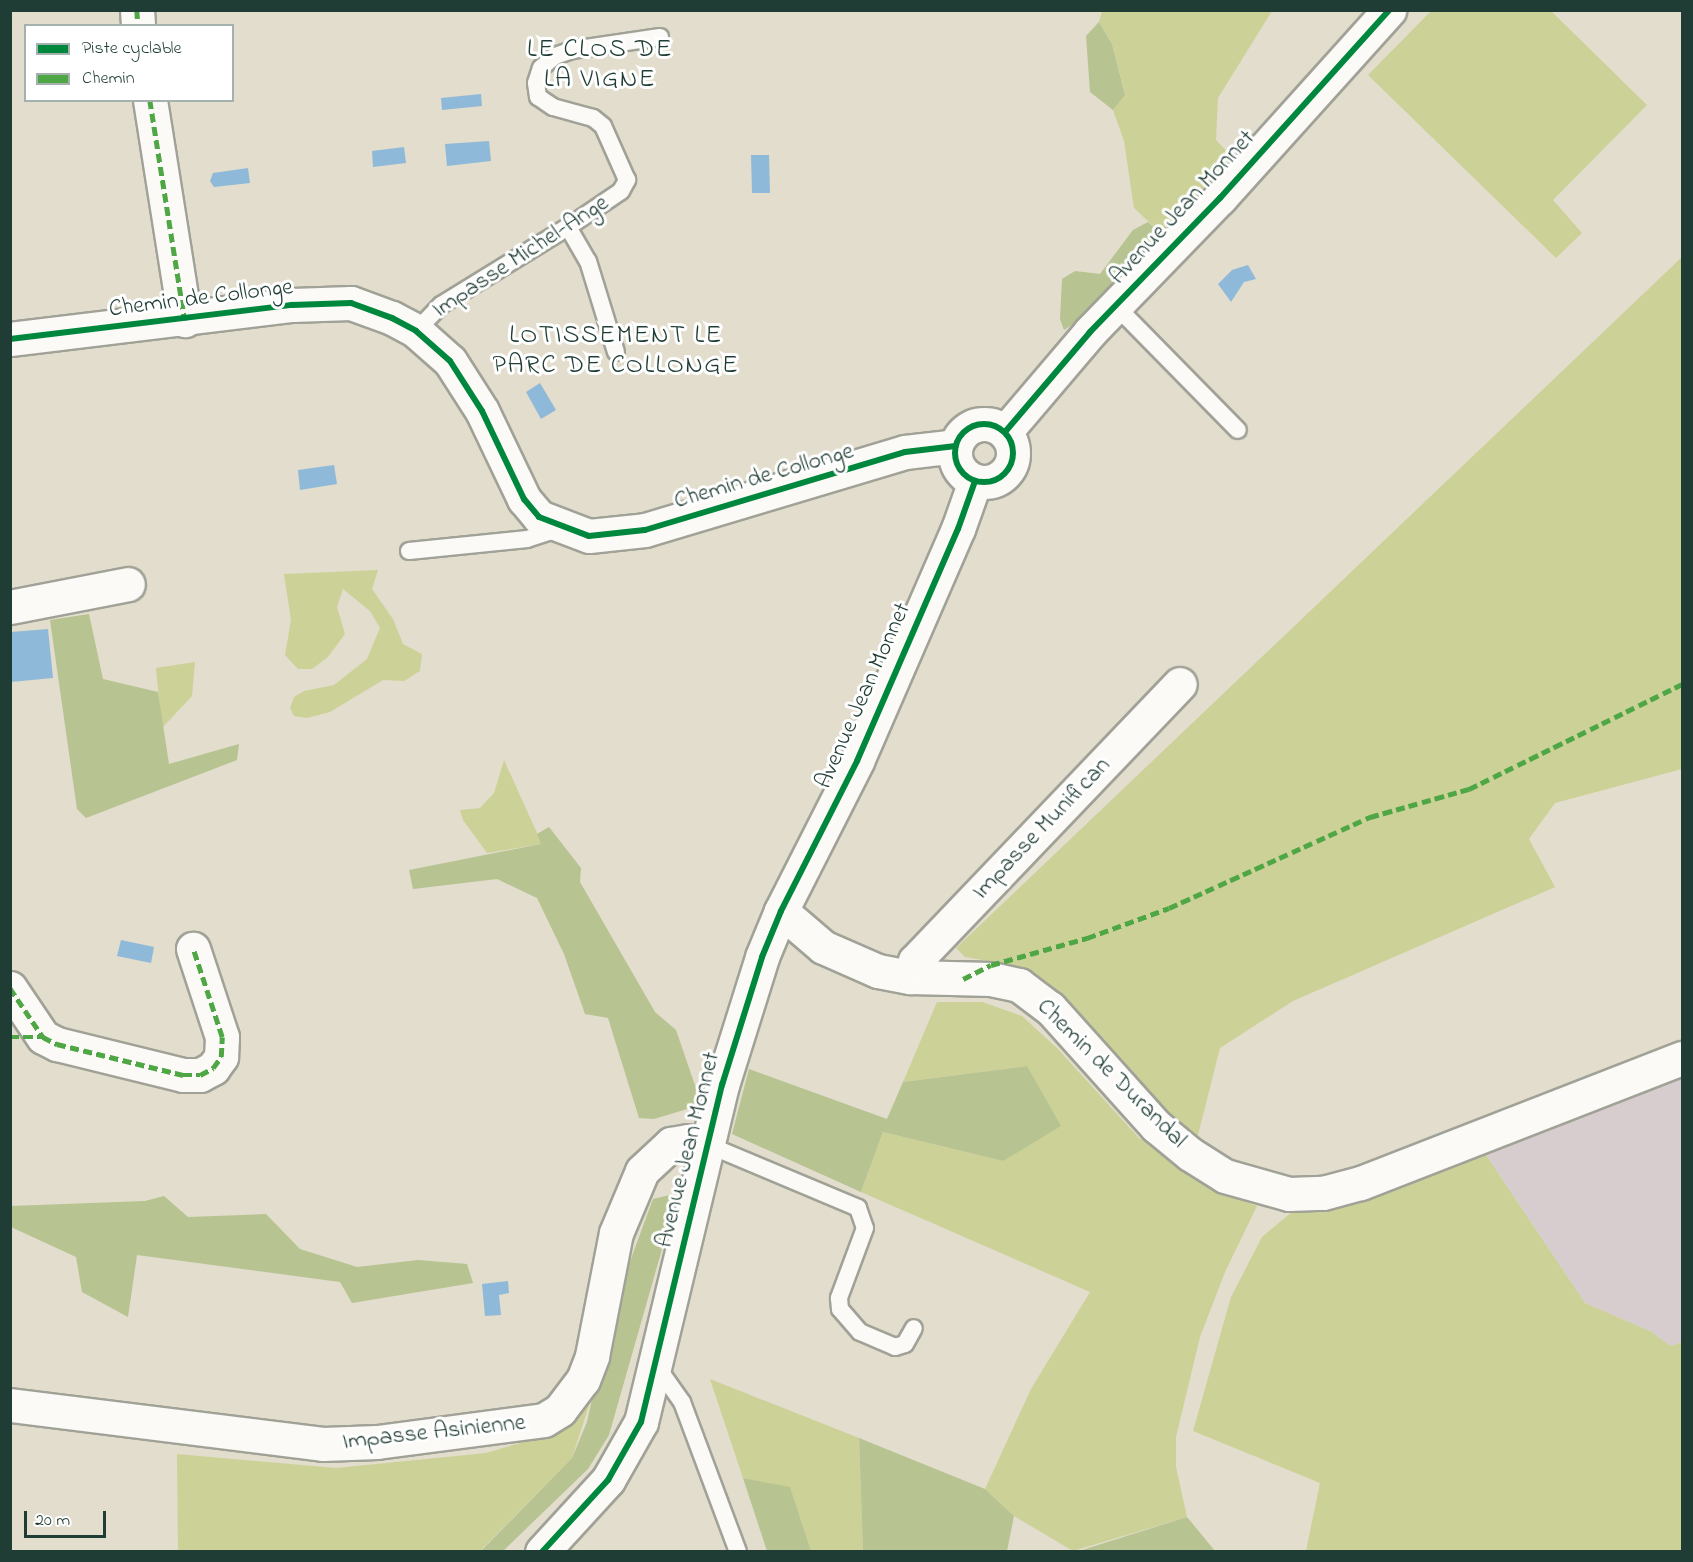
<!DOCTYPE html>
<style>
body{margin:0}
#map{position:relative;width:1693px;height:1562px;overflow:hidden;background:#e2ddcc;font-family:"Indie Flower",sans-serif}
div>[style]{position:absolute}
[style*='--x']{left:calc(var(--x)*1px);top:calc(var(--y)*1px);width:calc(var(--w)*1px);rotate:calc(var(--a)*1deg)}
.industrial>*{inset:0;background:#d7ccce}
.green>*{inset:0;background:#ccd297}
.forest>*{inset:0;background:#b7c391}
.water>*{inset:0;background:#8fb9d9}
.roads{filter:drop-shadow(2px 0 #a1a297) drop-shadow(-2px 0 #a1a297) drop-shadow(0 2px #a1a297) drop-shadow(0 -2px #a1a297)}
.lane>*{height:16px;margin:-8px;padding:0 8px;transform-origin:8px;border-radius:8px;background:#fbfaf7}
.street>*{height:33px;margin:-16.5px;padding:0 16.5px;transform-origin:16.5px;border-radius:16.5px;background:#fbfaf7}
.street>.ring{margin:-16.5px;padding:0;box-sizing:content-box;background:none;border:33px solid #fbfaf7;border-radius:50%}
.quiet>*{height:4.5px;margin-top:-2.25px;transform-origin:0;background:repeating-linear-gradient(90deg,#4fa644 0 9px,transparent 0 13.5px)}
.cycleway>*{height:6px;margin:-3px;padding:0 3px;transform-origin:3px;border-radius:3px;background:#00873e}
.cycleway>.ring{margin:-3px;padding:0;box-sizing:content-box;background:none;border:6px solid #00873e;border-radius:50%}
span{translate:-50% -50%;white-space:nowrap;text-align:center;line-height:1.15;-webkit-text-stroke:6px #fff;paint-order:stroke}
.street-label{font-size:24px;color:#1f3d34}
.neighbourhood-label{font-size:26px;color:#1f3d34;letter-spacing:1.5px}
.frame{position:absolute;inset:0;border:12px solid #1f3d34;pointer-events:none}
.legend{position:absolute;left:24px;top:24px;width:210px;height:78px;box-sizing:border-box;background:#fff;border:2px solid #a5b1ae;margin:0;padding:8px 10px;list-style:none;font-size:18px;color:#1f3d34}
.legend li{display:flex;align-items:center;gap:12px;height:30px}
.legend b{width:30px;border:2px solid #a5b1ae}
.scale{position:absolute;left:24px;top:1511px;width:82px;height:27px;box-sizing:border-box;border:3px solid #1f3d34;border-top:0;padding-left:8px;font-size:18px;line-height:21px;white-space:nowrap;color:#1f3d34;-webkit-text-stroke:4px #fff;paint-order:stroke}
</style>
<div id="map">
<div class="industrial">
<i style="clip-path:polygon(1682px 1066px,1682px 1342px,1670px 1346px,1652px 1332px,1585px 1303px,1480px 1146px)"></i>
</div>
<div class="green">
<i style="clip-path:polygon(1102px 11px,1272px 11px,1218px 98px,1216px 140px,1232px 157px,1162px 234px,1134px 208px,1124px 141px,1113px 110px,1125px 94px,1112px 44px,1099px 22px)"></i>
<i style="clip-path:polygon(1431px 11px,1551px 11px,1647px 105px,1553px 200px,1582px 233px,1556px 258px,1368px 75px)"></i>
<i style="clip-path:polygon(1682px 257px,1682px 769px,1555px 803px,1529px 839px,1555px 887px,1293px 1001px,1220px 1048px,1197px 1139px,1139px 1087px,1045px 984px,1005px 964px,965px 957px,956px 948px)"></i>
<i style="clip-path:polygon(378px 570px,372px 589px,393px 619px,403px 644px,422px 654px,420px 671px,404px 681px,383px 680px,330px 712px,307px 718px,294px 716px,290px 708px,294px 697px,304px 691px,334px 685px,367px 659px,380px 628px,370px 611px,343px 589px,337px 607px,345px 634px,328px 657px,312px 669px,298px 669px,285px 655px,291px 620px,284px 574px)"></i>
<i style="clip-path:polygon(195px 662px,192px 696px,162px 728px,156px 668px)"></i>
<i style="clip-path:polygon(504px 760px,542px 844px,487px 853px,463px 820px,460px 810px,480px 808px,494px 793px)"></i>
<i style="clip-path:polygon(937px 1002px,982px 1002px,1022px 1016px,1058px 1049px,1139px 1138px,1221px 1193px,1257px 1206px,1225px 1272px,1200px 1337px,1176px 1437px,1176px 1467px,1187px 1517px,1073px 1551px,1014px 1516px,985px 1489px,1031px 1389px,1090px 1292px,861px 1192px,883px 1132px,1003px 1161px,1027px 1066px,903px 1082px)"></i>
<i style="clip-path:polygon(1480px 1146px,1585px 1303px,1652px 1332px,1670px 1346px,1682px 1342px,1682px 1551px,1306px 1551px,1320px 1483px,1193px 1431px,1231px 1297px,1262px 1237px,1293px 1211px,1321px 1211px,1349px 1202px)"></i>
<i style="clip-path:polygon(710px 1379px,859px 1438px,863px 1551px,811px 1551px,790px 1488px,743px 1478px)"></i>
<i style="clip-path:polygon(594px 1390px,572px 1458px,480px 1551px,178px 1551px,177px 1454px,336px 1468px,486px 1453px,555px 1433px,576px 1417px)"></i>
</div>
<div class="forest">
<i style="clip-path:polygon(1099px 22px,1112px 44px,1125px 95px,1113px 110px,1090px 92px,1086px 36px)"></i>
<i style="clip-path:polygon(1148px 222px,1162px 234px,1086px 316px,1064px 330px,1060px 319px,1062px 279px,1075px 271px,1100px 274px,1133px 230px)"></i>
<i style="clip-path:polygon(89px 614px,103px 679px,158px 692px,169px 764px,239px 744px,237px 760px,86px 818px,77px 809px,50px 620px)"></i>
<i style="clip-path:polygon(549px 827px,581px 868px,580px 882px,655px 1012px,676px 1030px,700px 1100px,697px 1106px,654px 1119px,639px 1118px,608px 1018px,585px 1014px,564px 954px,537px 898px,497px 879px,413px 889px,409px 870px,541px 844px,537px 834px)"></i>
<i style="clip-path:polygon(1027px 1066px,1061px 1126px,1003px 1161px,883px 1132px,861px 1192px,732px 1134px,749px 1069px,887px 1119px,903px 1082px)"></i>
<i style="clip-path:polygon(670px 1195px,676px 1200px,609px 1435px,588px 1469px,503px 1551px,480px 1552px,572px 1458px,587px 1422px,611px 1313px,653px 1199px)"></i>
<i style="clip-path:polygon(164px 1196px,188px 1217px,266px 1214px,300px 1249px,357px 1267px,418px 1260px,467px 1264px,473px 1283px,352px 1303px,340px 1282px,137px 1255px,128px 1317px,82px 1292px,76px 1257px,11px 1227px,11px 1206px,145px 1201px)"></i>
<i style="clip-path:polygon(859px 1438px,985px 1489px,1014px 1516px,1007px 1551px,863px 1551px)"></i>
<i style="clip-path:polygon(743px 1478px,790px 1487px,811px 1551px,767px 1551px)"></i>
<i style="clip-path:polygon(1187px 1517px,1215px 1551px,1079px 1551px)"></i>
</div>
<div class="water">
<i style="clip-path:polygon(481px 94px,482px 106px,442px 110px,441px 98px)"></i>
<i style="clip-path:polygon(489px 141px,491px 161px,447px 166px,445px 144px)"></i>
<i style="clip-path:polygon(404px 147px,406px 163px,373px 167px,372px 151px)"></i>
<i style="clip-path:polygon(751px 155px,769px 155px,770px 193px,752px 193px)"></i>
<i style="clip-path:polygon(248px 168px,250px 183px,214px 187px,210px 181px,213px 173px)"></i>
<i style="clip-path:polygon(1248px 265px,1256px 279px,1244px 282px,1231px 302px,1218px 284px,1232px 270px)"></i>
<i style="clip-path:polygon(540px 383px,556px 410px,541px 419px,526px 392px)"></i>
<i style="clip-path:polygon(334px 465px,337px 484px,300px 490px,298px 470px)"></i>
<i style="clip-path:polygon(48px 629px,53px 678px,11px 682px,11px 632px)"></i>
<i style="clip-path:polygon(121px 940px,154px 947px,151px 963px,117px 956px)"></i>
<i style="clip-path:polygon(508px 1281px,509px 1293px,499px 1295px,501px 1315px,485px 1316px,482px 1284px)"></i>
</div>
<div class="roads">
<div class="lane">
<i style="--x:568;--y:227;--w:39;--a:60"></i>
<i style="--x:588;--y:261;--w:95;--a:72.9"></i>
<i style="--x:1115;--y:305;--w:175;--a:45.5"></i>
<i style="--x:416;--y:331;--w:36;--a:-46"></i>
<i style="--x:441;--y:305;--w:149;--a:-31.6"></i>
<i style="--x:568;--y:227;--w:64;--a:-34.2"></i>
<i style="--x:621;--y:191;--w:13;--a:-61"></i>
<i style="--x:627;--y:180;--w:59;--a:-114"></i>
<i style="--x:603;--y:126;--w:13;--a:-141"></i>
<i style="--x:593;--y:118;--w:41;--a:-164.6"></i>
<i style="--x:553;--y:107;--w:18;--a:-146"></i>
<i style="--x:538;--y:97;--w:14;--a:-98"></i>
<i style="--x:536;--y:83;--w:16;--a:-72"></i>
<i style="--x:541;--y:68;--w:18;--a:-41"></i>
<i style="--x:555;--y:56;--w:18;--a:-19"></i>
<i style="--x:572;--y:50;--w:89;--a:-8.4"></i>
<i style="--x:409;--y:551;--w:119;--a:-5.8"></i>
<i style="--x:527;--y:539;--w:36;--a:-18"></i>
<i style="--x:706;--y:1144;--w:165;--a:22.8"></i>
<i style="--x:858;--y:1208;--w:21;--a:71"></i>
<i style="--x:865;--y:1228;--w:75;--a:110.4"></i>
<i style="--x:839;--y:1298;--w:11;--a:85"></i>
<i style="--x:840;--y:1309;--w:30;--a:49"></i>
<i style="--x:860;--y:1332;--w:38;--a:23"></i>
<i style="--x:895;--y:1347;--w:10;--a:-17"></i>
<i style="--x:905;--y:1344;--w:18;--a:-61"></i>
<i style="--x:655;--y:1364;--w:47;--a:54.6"></i>
<i style="--x:682;--y:1402;--w:160;--a:69.5"></i>
</div>
<div class="street">
<i style="--x:137;--y:10;--w:16;--a:86"></i>
<i style="--x:150;--y:100;--w:223;--a:81"></i>
<i style="--x:10;--y:339;--w:284;--a:-6.9"></i>
<i style="--x:292;--y:305;--w:59;--a:-1.9"></i>
<i style="--x:351;--y:303;--w:44;--a:20.1"></i>
<i style="--x:392;--y:318;--w:27;--a:28"></i>
<i style="--x:416;--y:331;--w:45;--a:41.4"></i>
<i style="--x:450;--y:361;--w:59;--a:57.4"></i>
<i style="--x:482;--y:411;--w:98;--a:64.5"></i>
<i style="--x:524;--y:499;--w:23;--a:50"></i>
<i style="--x:539;--y:517;--w:53;--a:20.8"></i>
<i style="--x:589;--y:536;--w:56;--a:-6.1"></i>
<i style="--x:645;--y:530;--w:271;--a:-16.7"></i>
<i style="--x:905;--y:452;--w:51;--a:-6.7"></i>
<i class="ring" style="left:955px;top:424px;width:25px;height:25px"></i>
<i style="--x:1005;--y:432;--w:131;--a:-49.6"></i>
<i style="--x:1090;--y:332;--w:187;--a:-45.9"></i>
<i style="--x:1220;--y:198;--w:253;--a:-48"></i>
<i style="--x:10;--y:607;--w:120;--a:-11"></i>
<i style="--x:781;--y:911;--w:55;--a:40.6"></i>
<i style="--x:823;--y:947;--w:60;--a:23.6"></i>
<i style="--x:878;--y:971;--w:33;--a:11"></i>
<i style="--x:910;--y:977;--w:81;--a:1.4"></i>
<i style="--x:991;--y:979;--w:29;--a:12"></i>
<i style="--x:1019;--y:985;--w:39;--a:37"></i>
<i style="--x:1050;--y:1008;--w:159;--a:48.1"></i>
<i style="--x:1156;--y:1126;--w:44;--a:39.5"></i>
<i style="--x:1190;--y:1154;--w:41;--a:32.2"></i>
<i style="--x:1225;--y:1176;--w:66;--a:15.7"></i>
<i style="--x:1289;--y:1194;--w:34;--a:-2"></i>
<i style="--x:1323;--y:1193;--w:39;--a:-15"></i>
<i style="--x:1361;--y:1183;--w:344;--a:-21.3"></i>
<i style="--x:910;--y:977;--w:17;--a:-73"></i>
<i style="--x:915;--y:961;--w:383;--a:-46.3"></i>
<i style="--x:10;--y:988;--w:59;--a:56"></i>
<i style="--x:43;--y:1037;--w:16;--a:27"></i>
<i style="--x:57;--y:1044;--w:130;--a:13.8"></i>
<i style="--x:183;--y:1075;--w:17;--a:0"></i>
<i style="--x:200;--y:1075;--w:15;--a:-28"></i>
<i style="--x:213;--y:1068;--w:14;--a:-54"></i>
<i style="--x:221;--y:1057;--w:20;--a:-87"></i>
<i style="--x:222;--y:1037;--w:93;--a:-108.2"></i>
<i style="--x:10;--y:1405;--w:315;--a:7.1"></i>
<i style="--x:323;--y:1444;--w:54;--a:-2.1"></i>
<i style="--x:377;--y:1442;--w:168;--a:-7.5"></i>
<i style="--x:544;--y:1420;--w:19;--a:-32"></i>
<i style="--x:560;--y:1410;--w:38;--a:-53"></i>
<i style="--x:583;--y:1380;--w:26;--a:-69"></i>
<i style="--x:592;--y:1356;--w:125;--a:-79"></i>
<i style="--x:616;--y:1233;--w:67;--a:-67.2"></i>
<i style="--x:642;--y:1171;--w:40;--a:-43"></i>
<i style="--x:671;--y:1144;--w:17;--a:-10"></i>
<i style="--x:688;--y:1141;--w:18;--a:9"></i>
<i style="--x:542;--y:1552;--w:98;--a:-47.5"></i>
<i style="--x:608;--y:1480;--w:67;--a:-60.4"></i>
<i style="--x:641;--y:1422;--w:347;--a:-76.5"></i>
<i style="--x:722;--y:1085;--w:134;--a:-72.6"></i>
<i style="--x:762;--y:957;--w:50;--a:-67.6"></i>
<i style="--x:781;--y:911;--w:168;--a:-63.1"></i>
<i style="--x:857;--y:761;--w:253;--a:-66.5"></i>
<i style="--x:958;--y:529;--w:51;--a:-70.5"></i>
</div>
</div>
<div class="quiet">
<i style="--x:137;--y:10;--w:16;--a:86"></i>
<i style="--x:150;--y:100;--w:223;--a:81"></i>
<i style="--x:963;--y:979;--w:31;--a:-27"></i>
<i style="--x:991;--y:965;--w:100;--a:-15.7"></i>
<i style="--x:1087;--y:938;--w:87;--a:-20.1"></i>
<i style="--x:1169;--y:908;--w:221;--a:-24.4"></i>
<i style="--x:1370;--y:817;--w:103;--a:-15.8"></i>
<i style="--x:1469;--y:789;--w:237;--a:-26.2"></i>
<i style="--x:10;--y:988;--w:59;--a:56"></i>
<i style="--x:43;--y:1037;--w:16;--a:27"></i>
<i style="--x:57;--y:1044;--w:130;--a:13.8"></i>
<i style="--x:183;--y:1075;--w:17;--a:0"></i>
<i style="--x:200;--y:1075;--w:15;--a:-28"></i>
<i style="--x:213;--y:1068;--w:14;--a:-54"></i>
<i style="--x:221;--y:1057;--w:20;--a:-87"></i>
<i style="--x:222;--y:1037;--w:93;--a:-108.2"></i>
<i style="--x:10;--y:1037;--w:33;--a:0"></i>
</div>
<div class="cycleway">
<i style="--x:10;--y:339;--w:284;--a:-6.9"></i>
<i style="--x:292;--y:305;--w:59;--a:-1.9"></i>
<i style="--x:351;--y:303;--w:44;--a:20.1"></i>
<i style="--x:392;--y:318;--w:27;--a:28"></i>
<i style="--x:416;--y:331;--w:45;--a:41.4"></i>
<i style="--x:450;--y:361;--w:59;--a:57.4"></i>
<i style="--x:482;--y:411;--w:98;--a:64.5"></i>
<i style="--x:524;--y:499;--w:23;--a:50"></i>
<i style="--x:539;--y:517;--w:53;--a:20.8"></i>
<i style="--x:589;--y:536;--w:56;--a:-6.1"></i>
<i style="--x:645;--y:530;--w:271;--a:-16.7"></i>
<i style="--x:905;--y:452;--w:51;--a:-6.7"></i>
<i class="ring" style="left:955px;top:424px;width:52px;height:52px"></i>
<i style="--x:1005;--y:432;--w:131;--a:-49.6"></i>
<i style="--x:1090;--y:332;--w:187;--a:-45.9"></i>
<i style="--x:1220;--y:198;--w:253;--a:-48"></i>
<i style="--x:542;--y:1552;--w:98;--a:-47.5"></i>
<i style="--x:608;--y:1480;--w:67;--a:-60.4"></i>
<i style="--x:641;--y:1422;--w:347;--a:-76.5"></i>
<i style="--x:722;--y:1085;--w:134;--a:-72.6"></i>
<i style="--x:762;--y:957;--w:50;--a:-67.6"></i>
<i style="--x:781;--y:911;--w:168;--a:-63.1"></i>
<i style="--x:857;--y:761;--w:253;--a:-66.5"></i>
<i style="--x:958;--y:529;--w:51;--a:-70.5"></i>
</div>
<div class="street-label">
<span style="left:1183px;top:208px;rotate:-47deg">Avenue Jean Monnet</span>
<span style="left:521px;top:257px;rotate:-33deg">Impasse Michel-Ange</span>
<span style="left:201px;top:299px;rotate:-7deg">Chemin de Collonge</span>
<span style="left:764px;top:477px;rotate:-16deg">Chemin de Collonge</span>
<span style="left:864px;top:696px;rotate:-66deg">Avenue Jean Monnet</span>
<span style="left:1042px;top:829px;rotate:-46deg">Impasse Munifican</span>
<span style="left:1111px;top:1074px;rotate:45deg">Chemin de Durandal</span>
<span style="left:689px;top:1150px;rotate:-76deg">Avenue Jean Monnet</span>
<span style="left:434px;top:1433px;rotate:-6deg">Impasse Asinienne</span>
</div>
<div class="neighbourhood-label">
<span style="left:600px;top:66px">LE CLOS DE<br>LA VIGNE</span>
<span style="left:616px;top:352px">LOTISSEMENT LE<br>PARC DE COLLONGE</span>
</div>
<div class="frame"></div>
<ul class="legend">
<li><b style="height:8px;background:#00873e"></b>Piste cyclable</li>
<li><b style="height:8px;background:#4fa644"></b>Chemin</li>
</ul>
<div class="scale">20 m</div>
</div>
